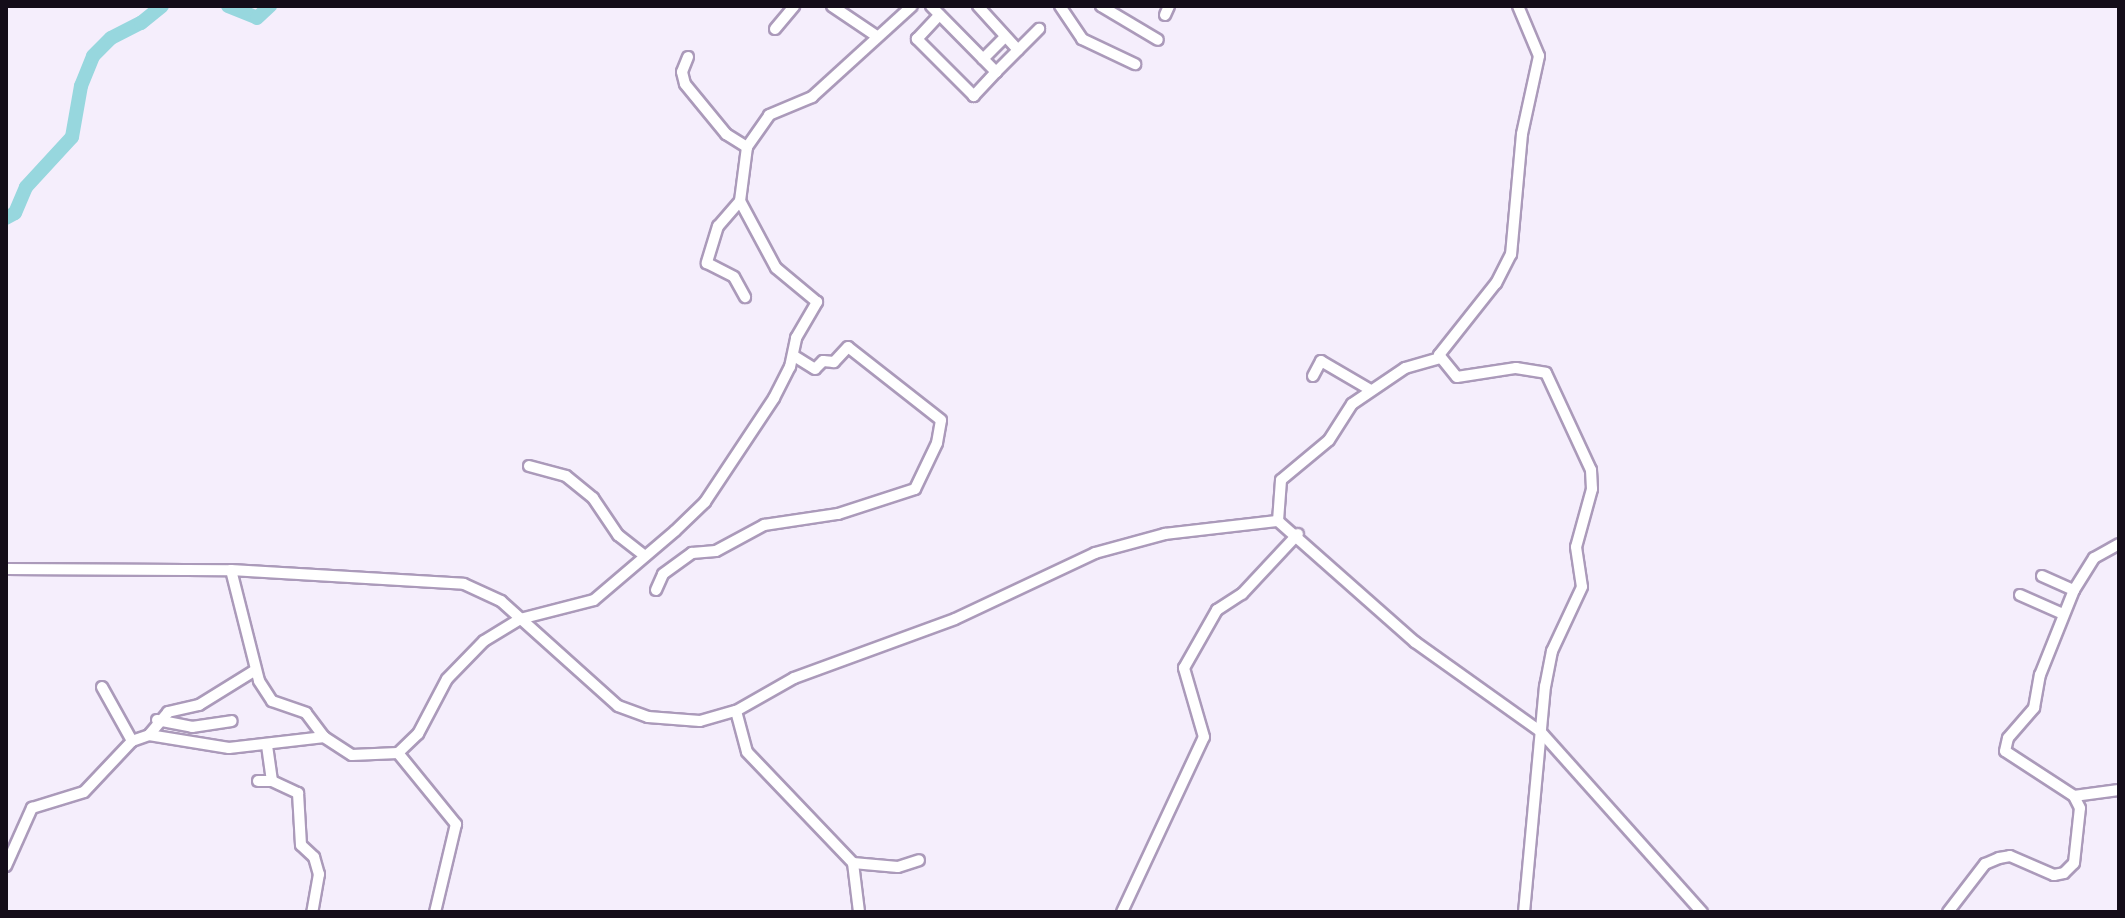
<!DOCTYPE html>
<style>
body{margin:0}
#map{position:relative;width:2125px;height:918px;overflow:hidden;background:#f5eefc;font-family:"Alegreya Sans",sans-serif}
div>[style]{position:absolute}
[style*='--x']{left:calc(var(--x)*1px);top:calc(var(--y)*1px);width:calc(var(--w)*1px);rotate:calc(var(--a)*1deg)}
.river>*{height:14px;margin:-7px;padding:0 7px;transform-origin:7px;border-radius:7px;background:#97d7de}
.roads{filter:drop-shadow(2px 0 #ab9aba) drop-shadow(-2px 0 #ab9aba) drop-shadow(0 2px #ab9aba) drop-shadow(0 -2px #ab9aba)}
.minor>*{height:10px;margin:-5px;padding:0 5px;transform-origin:5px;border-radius:5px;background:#fff}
span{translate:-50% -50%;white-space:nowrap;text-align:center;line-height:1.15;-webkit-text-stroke:6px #fff;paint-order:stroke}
.frame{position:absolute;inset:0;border:8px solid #140d19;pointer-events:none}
</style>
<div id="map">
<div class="river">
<i style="--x:228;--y:6;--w:31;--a:22"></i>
<i style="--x:257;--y:18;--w:18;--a:-43"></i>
<i style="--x:6;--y:218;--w:10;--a:-29"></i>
<i style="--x:15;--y:213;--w:28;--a:-67"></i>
<i style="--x:26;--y:187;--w:68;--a:-47.4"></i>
<i style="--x:72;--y:137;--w:52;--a:-80"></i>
<i style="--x:81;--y:86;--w:32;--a:-68"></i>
<i style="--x:93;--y:56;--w:25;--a:-45"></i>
<i style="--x:111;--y:38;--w:34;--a:-27"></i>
<i style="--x:141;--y:23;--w:27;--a:-39"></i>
</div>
<div class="roads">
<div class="minor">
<i style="--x:832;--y:6;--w:55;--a:34"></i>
<i style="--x:931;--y:6;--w:93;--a:45.4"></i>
<i style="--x:996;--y:72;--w:33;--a:133"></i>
<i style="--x:974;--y:96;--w:81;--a:-135"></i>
<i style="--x:917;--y:39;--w:33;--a:-47"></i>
<i style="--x:978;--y:6;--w:59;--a:47.7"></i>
<i style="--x:1018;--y:50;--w:31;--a:135"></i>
<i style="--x:1060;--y:6;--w:40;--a:56"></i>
<i style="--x:1082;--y:39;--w:59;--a:25.3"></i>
<i style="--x:1101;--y:6;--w:66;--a:30.8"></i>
<i style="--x:1518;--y:6;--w:54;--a:67.2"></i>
<i style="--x:1539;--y:56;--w:80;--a:102.3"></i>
<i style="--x:1522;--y:134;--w:121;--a:95.2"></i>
<i style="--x:1511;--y:254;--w:33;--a:117"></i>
<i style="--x:1496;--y:283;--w:92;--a:128.4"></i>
<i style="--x:1439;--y:355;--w:28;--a:51"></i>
<i style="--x:1457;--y:377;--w:60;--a:-8.7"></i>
<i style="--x:1516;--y:368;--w:30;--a:9"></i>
<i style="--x:1546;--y:373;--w:107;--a:65.1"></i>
<i style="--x:1591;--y:470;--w:19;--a:87"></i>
<i style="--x:1592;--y:489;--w:60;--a:105.4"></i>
<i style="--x:1576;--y:547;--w:40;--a:81.5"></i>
<i style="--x:1582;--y:587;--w:71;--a:115.1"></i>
<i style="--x:1552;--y:651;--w:36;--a:101"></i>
<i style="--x:1545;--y:686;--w:227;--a:95.3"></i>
<i style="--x:1165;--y:15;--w:10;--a:-66"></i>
<i style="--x:775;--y:29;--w:30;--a:-50"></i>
<i style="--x:1018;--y:50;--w:30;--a:-45"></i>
<i style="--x:688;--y:57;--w:16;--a:112"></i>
<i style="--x:682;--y:72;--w:12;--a:76"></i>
<i style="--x:685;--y:84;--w:65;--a:50.6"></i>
<i style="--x:726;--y:134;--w:25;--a:32"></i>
<i style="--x:983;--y:59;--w:31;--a:-45"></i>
<i style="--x:740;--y:201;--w:33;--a:131"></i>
<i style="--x:718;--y:226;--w:39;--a:107"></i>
<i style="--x:707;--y:263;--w:30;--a:27"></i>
<i style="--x:734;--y:277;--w:23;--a:61"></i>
<i style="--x:1313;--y:376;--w:17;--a:-62"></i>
<i style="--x:1321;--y:361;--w:56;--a:30.3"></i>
<i style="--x:529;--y:466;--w:38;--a:15"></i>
<i style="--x:566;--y:476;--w:35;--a:39"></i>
<i style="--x:593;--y:498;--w:45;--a:56"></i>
<i style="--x:618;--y:535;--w:34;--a:38"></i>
<i style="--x:1278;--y:521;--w:41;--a:-85.8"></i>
<i style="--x:1281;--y:480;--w:62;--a:-39.8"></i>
<i style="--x:1329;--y:440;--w:43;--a:-57.4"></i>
<i style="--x:1352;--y:404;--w:64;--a:-34.2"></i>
<i style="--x:1405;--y:368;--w:35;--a:-16"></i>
<i style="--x:6;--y:569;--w:225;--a:0.3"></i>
<i style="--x:231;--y:570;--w:233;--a:3.4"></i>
<i style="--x:464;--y:584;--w:41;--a:24.7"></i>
<i style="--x:501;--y:601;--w:157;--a:41.9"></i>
<i style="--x:618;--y:706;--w:32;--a:20"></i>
<i style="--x:648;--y:717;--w:52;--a:4.4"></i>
<i style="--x:700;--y:721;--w:37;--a:-16"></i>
<i style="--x:736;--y:711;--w:67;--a:-29.6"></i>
<i style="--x:794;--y:678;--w:171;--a:-20.1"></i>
<i style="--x:955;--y:619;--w:155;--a:-25.2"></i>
<i style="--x:1095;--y:553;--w:73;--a:-15.2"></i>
<i style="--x:1165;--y:534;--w:114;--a:-6.6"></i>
<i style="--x:1278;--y:521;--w:183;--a:41.5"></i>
<i style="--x:1415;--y:642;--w:153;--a:35.5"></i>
<i style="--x:1540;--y:731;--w:243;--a:48.2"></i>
<i style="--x:231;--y:570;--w:114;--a:75.8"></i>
<i style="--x:259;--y:681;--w:24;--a:57"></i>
<i style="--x:272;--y:701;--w:36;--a:19"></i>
<i style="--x:306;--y:713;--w:30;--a:53"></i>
<i style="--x:2042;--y:576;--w:35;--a:24"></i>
<i style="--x:656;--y:590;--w:17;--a:-66"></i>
<i style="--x:663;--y:574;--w:36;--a:-36"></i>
<i style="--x:692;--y:553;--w:24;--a:-5"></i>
<i style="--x:716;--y:551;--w:55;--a:-28.4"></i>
<i style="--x:764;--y:525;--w:75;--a:-8.5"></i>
<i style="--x:838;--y:514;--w:81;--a:-18"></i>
<i style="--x:915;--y:489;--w:51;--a:-64.4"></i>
<i style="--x:937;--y:443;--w:23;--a:-80"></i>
<i style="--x:941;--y:420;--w:118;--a:-141.9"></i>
<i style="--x:848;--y:347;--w:21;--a:133"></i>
<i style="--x:834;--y:362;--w:11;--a:-175"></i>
<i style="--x:823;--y:361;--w:11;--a:135"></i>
<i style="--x:815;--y:369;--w:26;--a:-148"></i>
<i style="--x:2020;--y:595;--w:47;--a:23.8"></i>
<i style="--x:102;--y:687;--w:62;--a:60.9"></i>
<i style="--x:736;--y:711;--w:42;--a:75"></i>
<i style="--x:747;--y:752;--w:153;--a:46.3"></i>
<i style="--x:853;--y:863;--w:49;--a:83"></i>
<i style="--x:157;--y:720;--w:36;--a:11"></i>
<i style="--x:192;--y:727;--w:40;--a:-8.5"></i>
<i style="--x:149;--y:735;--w:30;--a:-50"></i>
<i style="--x:168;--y:712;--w:32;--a:-13"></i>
<i style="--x:199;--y:705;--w:65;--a:-31.7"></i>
<i style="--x:398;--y:753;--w:92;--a:50.8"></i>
<i style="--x:456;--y:824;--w:90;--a:103.4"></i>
<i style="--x:258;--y:781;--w:14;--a:0"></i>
<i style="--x:272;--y:781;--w:36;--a:-98"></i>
<i style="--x:272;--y:781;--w:29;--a:25"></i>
<i style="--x:298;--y:793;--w:52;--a:86.7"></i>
<i style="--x:301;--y:845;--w:18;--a:43"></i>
<i style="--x:314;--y:857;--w:18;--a:74"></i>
<i style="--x:319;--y:874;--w:39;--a:100"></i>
<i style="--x:2074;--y:796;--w:82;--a:-146.9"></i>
<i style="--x:2005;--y:751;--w:13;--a:-77"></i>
<i style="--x:2008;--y:738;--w:40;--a:-49"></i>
<i style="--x:2034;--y:708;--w:34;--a:-80"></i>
<i style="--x:2040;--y:675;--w:92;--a:-68.2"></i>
<i style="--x:2074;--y:590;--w:38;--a:-58"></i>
<i style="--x:2094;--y:558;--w:29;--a:-29"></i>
<i style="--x:853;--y:863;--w:45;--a:5.1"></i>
<i style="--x:898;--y:867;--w:22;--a:-18"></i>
<i style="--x:6;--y:866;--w:64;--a:-65.9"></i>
<i style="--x:32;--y:808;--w:54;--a:-17.1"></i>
<i style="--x:84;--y:792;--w:70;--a:-46.7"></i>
<i style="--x:132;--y:741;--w:18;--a:-19"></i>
<i style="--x:149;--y:735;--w:81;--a:9.2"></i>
<i style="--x:229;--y:748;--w:96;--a:-6.6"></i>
<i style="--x:324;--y:737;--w:33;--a:33"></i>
<i style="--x:352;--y:755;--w:46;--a:-2.5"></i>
<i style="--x:398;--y:753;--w:28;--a:-44"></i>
<i style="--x:418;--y:734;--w:62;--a:-62.2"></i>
<i style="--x:447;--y:679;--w:53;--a:-45.8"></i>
<i style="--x:484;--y:641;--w:42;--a:-31.4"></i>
<i style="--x:520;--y:619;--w:76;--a:-14.4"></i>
<i style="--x:594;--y:600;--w:106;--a:-40.4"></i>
<i style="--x:675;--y:531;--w:42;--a:-44"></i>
<i style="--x:705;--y:502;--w:125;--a:-56.4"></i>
<i style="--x:774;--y:398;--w:35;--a:-63"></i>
<i style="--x:790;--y:367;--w:30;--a:-78"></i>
<i style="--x:796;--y:338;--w:42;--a:-59.7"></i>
<i style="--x:817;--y:302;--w:53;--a:-140.3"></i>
<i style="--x:776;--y:268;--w:76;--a:-118.2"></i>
<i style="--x:740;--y:201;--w:54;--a:-82.6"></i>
<i style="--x:747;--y:147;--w:39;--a:-55"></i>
<i style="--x:769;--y:115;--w:47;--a:-22.7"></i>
<i style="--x:812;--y:97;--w:135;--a:-42.3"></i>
<i style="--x:1122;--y:912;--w:193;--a:-64.9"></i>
<i style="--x:1204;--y:737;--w:72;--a:-106.2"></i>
<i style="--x:1184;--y:668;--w:67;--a:-60.4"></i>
<i style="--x:1217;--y:610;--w:30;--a:-33"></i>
<i style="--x:1242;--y:594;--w:82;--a:-47"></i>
<i style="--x:1948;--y:912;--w:61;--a:-52.4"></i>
<i style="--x:1985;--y:864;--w:15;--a:-23"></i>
<i style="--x:1999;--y:858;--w:11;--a:-10"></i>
<i style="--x:2010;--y:856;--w:48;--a:23.4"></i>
<i style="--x:2054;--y:875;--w:10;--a:-11"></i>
<i style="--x:2064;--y:873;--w:14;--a:-45"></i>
<i style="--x:2074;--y:863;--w:55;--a:-83.8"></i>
<i style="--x:2080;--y:808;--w:13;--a:-117"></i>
<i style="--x:2074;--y:796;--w:45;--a:-7.6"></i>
</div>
</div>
<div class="frame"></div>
</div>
